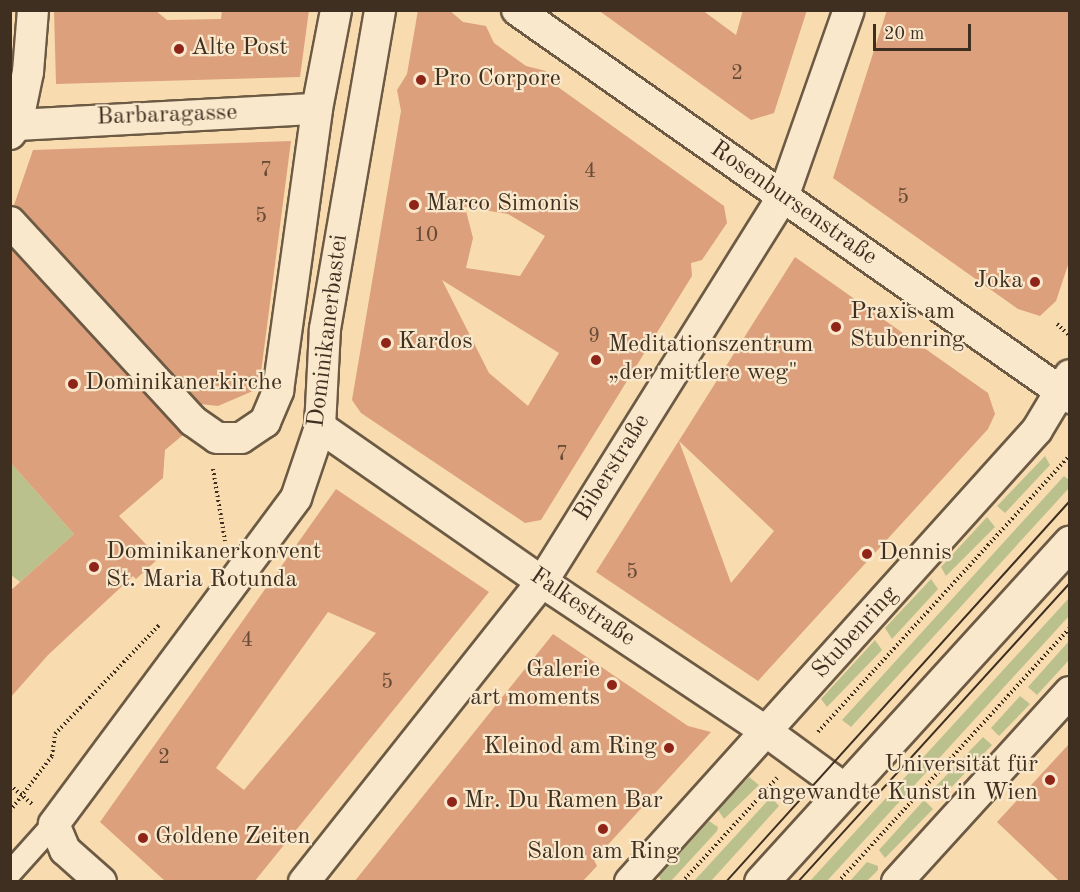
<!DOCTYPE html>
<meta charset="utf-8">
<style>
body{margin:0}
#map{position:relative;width:1080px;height:892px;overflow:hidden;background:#f8dcb0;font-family:"Old Standard TT",serif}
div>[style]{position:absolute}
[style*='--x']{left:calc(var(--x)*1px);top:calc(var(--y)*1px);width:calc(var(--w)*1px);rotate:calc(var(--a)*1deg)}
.green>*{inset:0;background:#bac18d}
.building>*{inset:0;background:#dca07c}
.path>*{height:4px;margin-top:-2px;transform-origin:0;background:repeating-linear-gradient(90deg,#3e2f20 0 1.5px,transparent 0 4.5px)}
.roads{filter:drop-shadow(2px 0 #6c5a44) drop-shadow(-2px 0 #6c5a44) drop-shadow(0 2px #6c5a44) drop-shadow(0 -2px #6c5a44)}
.pedestrian>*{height:22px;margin:-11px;padding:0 11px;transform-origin:11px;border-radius:11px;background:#fae8cc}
.minor>*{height:30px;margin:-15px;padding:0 15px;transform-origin:15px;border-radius:15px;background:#fae8cc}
.secondary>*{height:33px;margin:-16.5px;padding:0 16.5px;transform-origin:16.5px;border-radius:16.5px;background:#fae8cc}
.tram>*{height:1.5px;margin:-0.75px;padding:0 0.75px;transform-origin:0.75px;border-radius:0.75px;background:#3e2f20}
.dots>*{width:16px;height:16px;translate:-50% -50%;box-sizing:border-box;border:3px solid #fae8cc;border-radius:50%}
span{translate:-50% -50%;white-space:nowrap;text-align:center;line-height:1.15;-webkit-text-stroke:4.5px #fae8cc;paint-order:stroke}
.number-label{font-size:21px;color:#664b37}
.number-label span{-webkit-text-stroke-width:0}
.poi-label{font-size:24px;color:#3e2f20}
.left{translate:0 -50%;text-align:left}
.right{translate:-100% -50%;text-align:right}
.street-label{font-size:24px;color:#3e2f20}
.frame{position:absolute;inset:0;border:12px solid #3e2f20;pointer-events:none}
.scale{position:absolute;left:873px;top:24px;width:98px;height:27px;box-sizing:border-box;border:3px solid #3e2f20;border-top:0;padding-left:8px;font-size:18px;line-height:21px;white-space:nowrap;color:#3e2f20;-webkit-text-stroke:4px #fae8cc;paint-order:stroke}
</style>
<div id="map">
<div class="green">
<i style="clip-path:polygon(1045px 456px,1050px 465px,1005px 513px,997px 506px)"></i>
<i style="clip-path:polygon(10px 462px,74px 534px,20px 582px,11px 575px)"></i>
<i style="clip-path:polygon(1064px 476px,1069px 480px,1069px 488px,851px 727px,842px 720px)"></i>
<i style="clip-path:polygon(987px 517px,995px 527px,946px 576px,941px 567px)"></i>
<i style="clip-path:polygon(931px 579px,938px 589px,892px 639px,885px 628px)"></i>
<i style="clip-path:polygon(1069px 598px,1069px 616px,827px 881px,810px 881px)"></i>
<i style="clip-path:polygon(875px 640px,882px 650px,827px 707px,821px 699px)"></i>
<i style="clip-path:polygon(1069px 641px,1069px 660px,1037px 695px,1028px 687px)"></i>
<i style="clip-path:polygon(1020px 696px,1030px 704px,999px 736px,991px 728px)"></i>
<i style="clip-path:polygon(983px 737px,992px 745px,943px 796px,936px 786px)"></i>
<i style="clip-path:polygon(749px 777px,759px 785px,724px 819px,718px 810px)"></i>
<i style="clip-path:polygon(771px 797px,779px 806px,711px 881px,694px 881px)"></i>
<i style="clip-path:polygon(924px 800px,933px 809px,885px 858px,879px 850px)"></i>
<i style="clip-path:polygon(709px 821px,718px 827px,717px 831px,671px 881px,661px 881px,659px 876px)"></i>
<i style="clip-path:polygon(867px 862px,878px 866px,878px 870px,867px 881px,850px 881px)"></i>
</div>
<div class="building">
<i style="clip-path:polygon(54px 10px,155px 10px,167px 20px,221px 19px,222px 10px,309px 10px,300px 77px,56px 84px)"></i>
<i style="clip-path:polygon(evenodd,418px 10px,449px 10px,463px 22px,486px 26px,494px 43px,526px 66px,546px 71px,551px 82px,724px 206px,727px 223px,702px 260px,691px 263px,692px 276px,541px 520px,525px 523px,361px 413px,352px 400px,401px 111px,397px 90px,407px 74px,418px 10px,465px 207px,508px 214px,545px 236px,520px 276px,466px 268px,473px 238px,465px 207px,418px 10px,442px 280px,559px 353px,528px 406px,489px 373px,442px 280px)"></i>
<i style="clip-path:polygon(598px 10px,702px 10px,736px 35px,743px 10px,807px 10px,774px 113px,751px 120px)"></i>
<i style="clip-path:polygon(887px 10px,1070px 10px,1070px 259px,1056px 301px,1040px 316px,1018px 309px,833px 178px)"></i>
<i style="clip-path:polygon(291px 141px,260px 380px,256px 380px,253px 391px,218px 406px,200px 404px,23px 210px,14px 205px,33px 150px)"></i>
<i style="clip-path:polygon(10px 248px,183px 435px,165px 450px,163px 478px,119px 516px,159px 558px,136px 579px,133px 576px,48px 655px,10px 698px,10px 591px,74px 534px,10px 462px)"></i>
<i style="clip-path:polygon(evenodd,795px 257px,988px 393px,995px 414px,988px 429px,758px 681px,596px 572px,795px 257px,679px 441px,774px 531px,731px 583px,679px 441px)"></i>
<i style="clip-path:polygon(evenodd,336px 489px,489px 592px,254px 882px,166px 882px,100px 822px,336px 489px,328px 612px,376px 633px,244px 790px,216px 768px,328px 612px)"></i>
<i style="clip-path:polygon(553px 634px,688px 726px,711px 732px,594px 860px,597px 866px,582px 882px,354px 882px)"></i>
<i style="clip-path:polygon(1070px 743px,1070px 882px,1060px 882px,997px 822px)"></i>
</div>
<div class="path">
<i style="--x:1057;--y:324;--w:18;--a:43"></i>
<i style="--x:213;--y:469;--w:73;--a:80.5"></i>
<i style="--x:818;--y:732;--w:374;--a:-47.7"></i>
<i style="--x:10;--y:785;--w:29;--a:41"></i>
<i style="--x:10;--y:811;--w:69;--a:-52.6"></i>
<i style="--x:52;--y:756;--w:22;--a:-82"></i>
<i style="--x:55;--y:734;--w:151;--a:-46.3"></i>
<i style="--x:682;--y:882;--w:141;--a:-47.6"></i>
<i style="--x:838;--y:882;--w:344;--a:-47.6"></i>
</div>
<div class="roads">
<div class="pedestrian">
<i style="--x:10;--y:873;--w:66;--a:-48.1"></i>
</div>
<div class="minor">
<i style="--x:517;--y:10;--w:676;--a:35.05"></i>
<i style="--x:17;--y:125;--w:300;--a:-3.1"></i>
<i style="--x:10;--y:134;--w:11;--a:-52"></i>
<i style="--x:17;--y:125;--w:54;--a:-78.3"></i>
<i style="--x:28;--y:72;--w:62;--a:-85.4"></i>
<i style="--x:10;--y:222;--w:270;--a:47.4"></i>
<i style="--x:193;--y:421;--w:29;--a:35"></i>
<i style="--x:217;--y:438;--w:24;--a:0"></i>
<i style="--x:241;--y:438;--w:29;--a:-34"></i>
<i style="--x:265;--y:422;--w:34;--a:-67"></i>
<i style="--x:278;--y:391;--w:285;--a:-82.1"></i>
<i style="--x:317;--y:109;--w:101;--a:-79.1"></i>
<i style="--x:320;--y:427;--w:271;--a:34.9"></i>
<i style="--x:542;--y:582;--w:270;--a:33.7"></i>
<i style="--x:767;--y:732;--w:97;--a:36.2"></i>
<i style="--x:101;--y:882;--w:48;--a:-138.4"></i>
<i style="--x:65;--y:850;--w:28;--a:-113"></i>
<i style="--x:54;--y:824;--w:406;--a:-53.4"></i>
<i style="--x:296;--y:498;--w:75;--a:-71.3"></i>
<i style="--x:320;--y:427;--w:98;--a:-87.1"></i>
<i style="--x:325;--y:329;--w:324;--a:-80.2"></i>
<i style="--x:304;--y:882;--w:383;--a:-51.6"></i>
<i style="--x:542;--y:582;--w:454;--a:-58"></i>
<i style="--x:783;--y:197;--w:198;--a:-70.6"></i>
<i style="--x:630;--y:882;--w:608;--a:-48"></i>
<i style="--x:1037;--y:430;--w:64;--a:-59"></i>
<i style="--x:897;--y:882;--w:257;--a:-47.7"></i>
</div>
<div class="secondary">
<i style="--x:761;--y:882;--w:459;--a:-47.7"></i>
</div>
</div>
<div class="tram">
<i style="--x:726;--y:882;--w:513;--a:-47.92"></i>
<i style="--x:798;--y:882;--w:404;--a:-47.7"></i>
</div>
<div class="dots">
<i style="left:179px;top:49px;background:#8f2418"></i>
<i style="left:421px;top:80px;background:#8f2418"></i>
<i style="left:414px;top:205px;background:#8f2418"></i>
<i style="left:1035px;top:282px;background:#8f2418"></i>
<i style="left:836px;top:327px;background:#8f2418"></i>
<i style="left:386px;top:343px;background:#8f2418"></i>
<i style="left:596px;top:360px;background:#8f2418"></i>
<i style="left:73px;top:384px;background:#8f2418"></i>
<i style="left:867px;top:554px;background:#8f2418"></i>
<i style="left:94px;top:567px;background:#8f2418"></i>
<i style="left:612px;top:685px;background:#8f2418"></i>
<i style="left:669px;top:748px;background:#8f2418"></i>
<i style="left:1050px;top:780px;background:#8f2418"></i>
<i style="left:452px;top:802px;background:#8f2418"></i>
<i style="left:603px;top:829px;background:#8f2418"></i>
<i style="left:143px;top:838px;background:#8f2418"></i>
</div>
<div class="number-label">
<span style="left:737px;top:74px">2</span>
<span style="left:266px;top:171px">7</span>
<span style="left:590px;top:172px">4</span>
<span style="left:903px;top:198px">5</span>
<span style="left:261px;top:217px">5</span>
<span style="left:426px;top:236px">10</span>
<span style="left:594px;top:337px">9</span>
<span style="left:562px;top:455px">7</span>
<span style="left:632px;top:573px">5</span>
<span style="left:247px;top:641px">4</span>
<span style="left:387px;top:683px">5</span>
<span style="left:164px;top:758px">2</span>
</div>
<div class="poi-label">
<span class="left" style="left:191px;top:49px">Alte Post</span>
<span class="left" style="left:433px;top:80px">Pro Corpore</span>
<span class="left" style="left:426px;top:205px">Marco Simonis</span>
<span class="right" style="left:1023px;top:282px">Joka</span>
<span class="left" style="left:850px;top:327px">Praxis am<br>Stubenring</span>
<span class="left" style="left:398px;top:343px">Kardos</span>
<span class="left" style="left:608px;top:360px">Meditationszentrum<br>„der mittlere weg"</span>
<span class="left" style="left:85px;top:384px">Dominikanerkirche</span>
<span class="left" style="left:106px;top:567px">Dominikanerkonvent<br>St. Maria Rotunda</span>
<span class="left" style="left:879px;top:554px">Dennis</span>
<span class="right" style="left:600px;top:685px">Galerie<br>art moments</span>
<span class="right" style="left:657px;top:748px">Kleinod am Ring</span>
<span class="right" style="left:1038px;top:780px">Universität für<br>angewandte Kunst in Wien</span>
<span class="left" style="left:464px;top:802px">Mr. Du Ramen Bar</span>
<span class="left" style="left:155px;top:838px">Goldene Zeiten</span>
<span style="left:603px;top:853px">Salon am Ring</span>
</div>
<div class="street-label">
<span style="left:167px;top:116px;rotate:-2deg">Barbaragasse</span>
<span style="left:793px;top:204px;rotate:35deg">Rosenbursenstraße</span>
<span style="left:329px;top:331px;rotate:-83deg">Dominikanerbastei</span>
<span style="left:613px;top:468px;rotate:-58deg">Biberstraße</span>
<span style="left:582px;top:608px;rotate:34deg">Falkestraße</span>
<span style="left:856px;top:633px;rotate:-48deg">Stubenring</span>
</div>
<div class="frame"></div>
<div class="scale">20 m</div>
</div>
